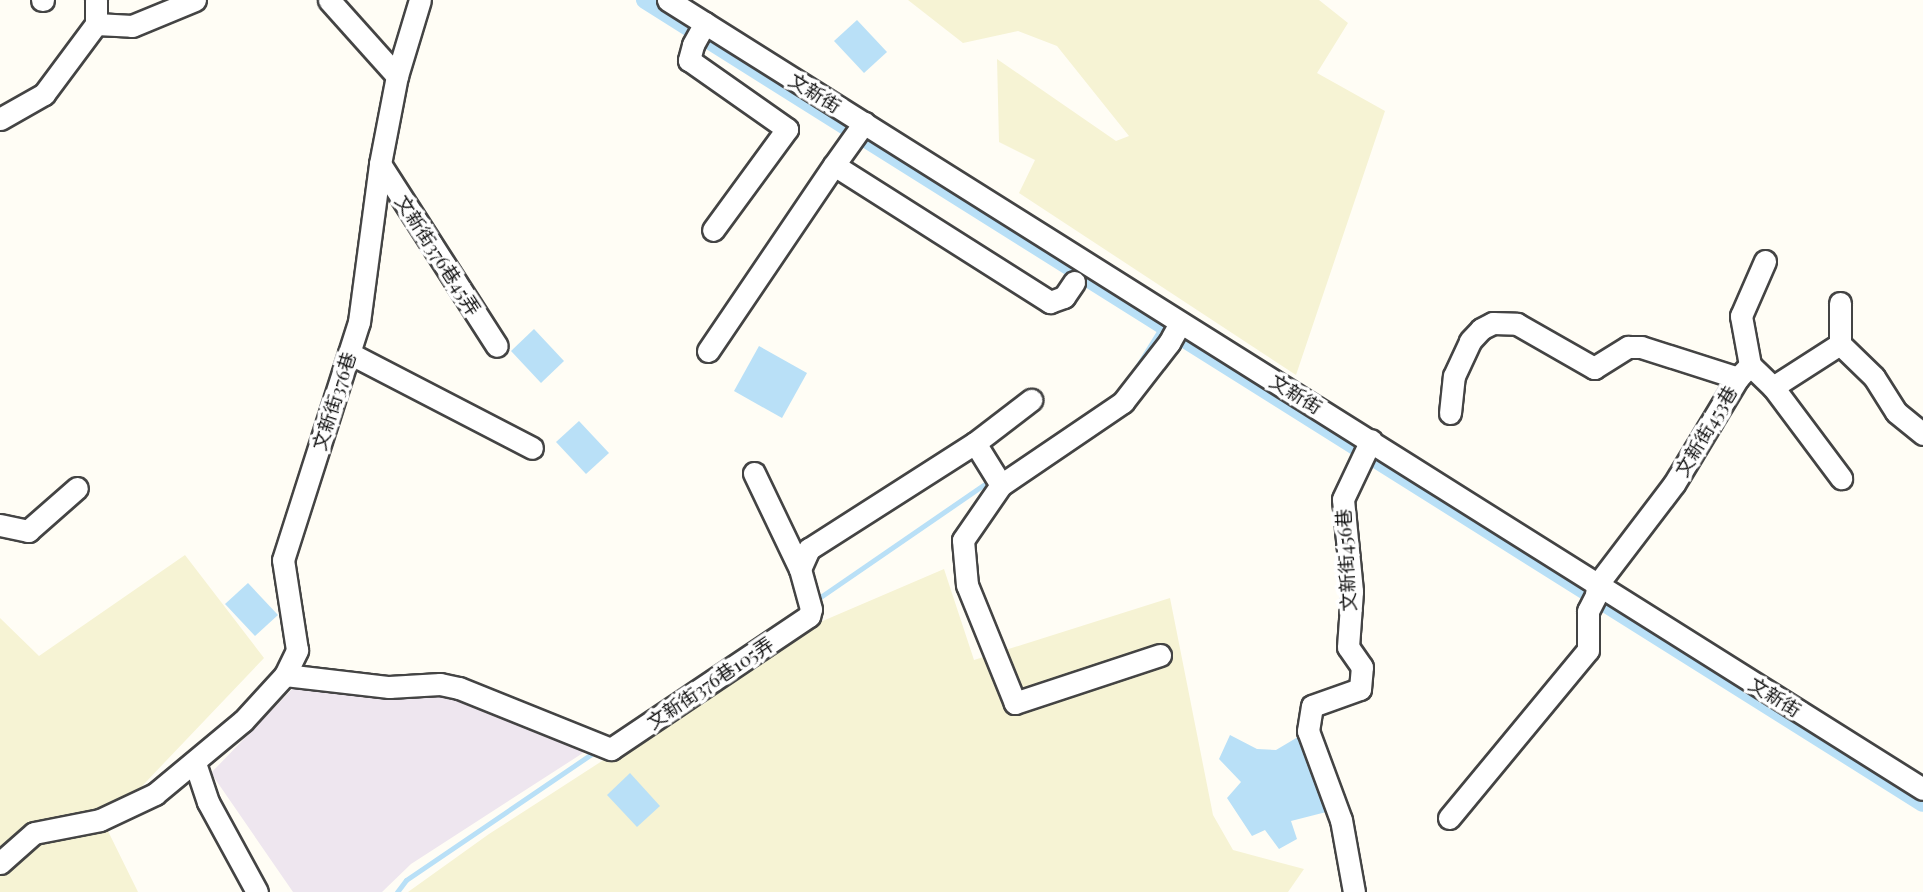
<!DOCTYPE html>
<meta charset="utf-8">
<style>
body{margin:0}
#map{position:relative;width:1923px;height:892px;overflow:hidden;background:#fffdf5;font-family:"Playfair Display","Noto Sans TC",serif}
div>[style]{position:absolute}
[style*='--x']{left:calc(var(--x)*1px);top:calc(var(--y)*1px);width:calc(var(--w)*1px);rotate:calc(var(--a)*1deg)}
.industrial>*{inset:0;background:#eee6ef}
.farmland>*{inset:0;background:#f6f3d4}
.water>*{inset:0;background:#b9e0f7}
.stream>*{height:5px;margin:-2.5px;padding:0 2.5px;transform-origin:2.5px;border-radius:2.5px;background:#b9e0f7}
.canal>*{height:18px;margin:-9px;padding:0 9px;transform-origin:9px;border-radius:9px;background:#b9e0f7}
.roads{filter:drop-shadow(2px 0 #444) drop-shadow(-2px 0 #444) drop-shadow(0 2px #444) drop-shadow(0 -2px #444)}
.minor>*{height:21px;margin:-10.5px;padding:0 10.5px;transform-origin:10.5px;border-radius:10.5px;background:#fff}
span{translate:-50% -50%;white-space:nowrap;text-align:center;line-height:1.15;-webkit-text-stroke:7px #fff;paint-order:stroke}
.street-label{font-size:19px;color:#111}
</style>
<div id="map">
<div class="industrial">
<i style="clip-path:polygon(300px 681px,458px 689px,586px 751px,411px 864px,382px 892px,293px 892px,211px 773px)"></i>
</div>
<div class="farmland">
<i style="clip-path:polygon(908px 0,1319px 0,1348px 23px,1317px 73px,1385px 111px,1296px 375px,1019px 193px,1035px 160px,999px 142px,997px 59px,1116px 141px,1129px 136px,1057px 46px,1018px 31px,963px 43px)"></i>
<i style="clip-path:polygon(185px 555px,264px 658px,105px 825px,138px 892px,0 892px,0 618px,39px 656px)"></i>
<i style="clip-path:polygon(944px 569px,974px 660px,1170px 598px,1213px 815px,1233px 850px,1304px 869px,1288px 892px,408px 892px,489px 834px,811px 626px)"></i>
</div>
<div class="water">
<i style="clip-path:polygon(857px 20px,887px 52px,864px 73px,834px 41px)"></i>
<i style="clip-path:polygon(534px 329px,564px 361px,541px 383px,511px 351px)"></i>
<i style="clip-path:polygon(759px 346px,807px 373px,782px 418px,734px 391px)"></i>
<i style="clip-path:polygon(579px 421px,609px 453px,586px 474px,556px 442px)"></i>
<i style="clip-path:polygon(248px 583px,278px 615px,255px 636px,225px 604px)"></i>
<i style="clip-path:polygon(1308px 731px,1338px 809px,1291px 821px,1297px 839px,1279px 849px,1265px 830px,1252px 836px,1227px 798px,1241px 782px,1219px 759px,1230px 735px,1257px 749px,1276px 750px)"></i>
<i style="clip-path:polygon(630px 773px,660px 806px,637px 827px,607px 795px)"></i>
</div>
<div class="stream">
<i style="--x:1135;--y:370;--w:53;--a:-58.1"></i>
<i style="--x:816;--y:600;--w:214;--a:-34.5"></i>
<i style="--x:397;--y:892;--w:15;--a:-53"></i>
<i style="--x:406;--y:880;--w:231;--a:-34.2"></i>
</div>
<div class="canal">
<i style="--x:645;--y:0;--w:1509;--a:32.14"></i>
</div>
<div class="roads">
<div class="minor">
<i style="--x:42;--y:0;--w:1;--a:0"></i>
<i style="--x:329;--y:0;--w:102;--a:48.2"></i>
<i style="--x:668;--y:0;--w:1482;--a:32.16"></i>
<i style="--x:705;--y:23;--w:25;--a:119"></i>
<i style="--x:693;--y:45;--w:16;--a:105"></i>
<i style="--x:689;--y:60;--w:120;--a:35.1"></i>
<i style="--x:787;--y:129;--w:125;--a:126.2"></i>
<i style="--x:96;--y:24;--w:36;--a:3"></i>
<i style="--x:132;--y:26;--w:68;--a:-22.4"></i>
<i style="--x:0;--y:119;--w:51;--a:-29.6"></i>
<i style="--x:44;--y:94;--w:87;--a:-53.4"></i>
<i style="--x:96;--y:24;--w:24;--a:-90"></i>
<i style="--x:380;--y:164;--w:216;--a:57.3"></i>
<i style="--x:834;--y:165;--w:52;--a:-54.5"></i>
<i style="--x:1840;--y:344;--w:41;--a:-90"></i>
<i style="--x:708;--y:351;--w:225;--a:-55.9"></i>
<i style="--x:834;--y:165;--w:256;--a:32.4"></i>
<i style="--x:1050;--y:302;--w:15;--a:-20"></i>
<i style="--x:1064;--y:297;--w:18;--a:-56"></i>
<i style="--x:349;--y:353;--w:206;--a:27.4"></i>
<i style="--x:1750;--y:365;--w:32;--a:44"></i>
<i style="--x:1773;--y:387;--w:114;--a:53.2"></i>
<i style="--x:1773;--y:387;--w:80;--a:-32.7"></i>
<i style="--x:1840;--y:344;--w:47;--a:44.1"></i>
<i style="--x:1874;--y:377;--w:41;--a:57.8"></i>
<i style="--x:1896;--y:412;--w:35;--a:39"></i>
<i style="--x:1450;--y:413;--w:37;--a:-84"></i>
<i style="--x:1454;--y:376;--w:38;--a:-65"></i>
<i style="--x:1470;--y:341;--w:16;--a:-47"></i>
<i style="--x:1481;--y:329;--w:13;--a:-27"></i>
<i style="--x:1493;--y:323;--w:24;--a:2"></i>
<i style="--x:1517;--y:324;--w:89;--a:29.7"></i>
<i style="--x:1594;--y:368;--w:40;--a:-32"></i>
<i style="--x:1628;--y:347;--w:13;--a:0"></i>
<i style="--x:1641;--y:347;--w:102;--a:17.7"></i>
<i style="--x:975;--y:443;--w:49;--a:58.2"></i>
<i style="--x:754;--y:473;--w:106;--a:64.4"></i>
<i style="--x:0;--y:525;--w:29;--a:12"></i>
<i style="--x:28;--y:531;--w:65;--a:-41.3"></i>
<i style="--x:1160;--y:655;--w:153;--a:161.7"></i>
<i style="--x:1015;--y:703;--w:127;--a:-112.1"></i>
<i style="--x:967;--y:585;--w:45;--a:-95.1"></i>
<i style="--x:963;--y:540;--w:67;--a:-55.4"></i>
<i style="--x:1001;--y:485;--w:148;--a:-34.2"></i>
<i style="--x:1123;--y:402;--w:75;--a:-52.1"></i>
<i style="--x:1169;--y:343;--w:23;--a:-61"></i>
<i style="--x:285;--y:675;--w:105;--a:6.6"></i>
<i style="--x:389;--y:687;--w:51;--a:-3.4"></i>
<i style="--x:440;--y:684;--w:19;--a:12"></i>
<i style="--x:459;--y:688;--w:164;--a:21.9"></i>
<i style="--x:611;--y:749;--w:239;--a:-33.9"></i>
<i style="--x:809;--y:616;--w:7;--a:-74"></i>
<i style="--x:811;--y:609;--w:41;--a:-105.4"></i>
<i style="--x:800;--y:569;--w:22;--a:-66"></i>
<i style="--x:809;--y:549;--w:197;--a:-32.6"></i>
<i style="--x:975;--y:443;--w:71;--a:-37.5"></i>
<i style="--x:195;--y:763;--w:41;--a:71.6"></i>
<i style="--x:208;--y:802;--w:102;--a:61.4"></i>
<i style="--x:1449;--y:818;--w:218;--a:-50.4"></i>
<i style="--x:1588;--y:650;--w:39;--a:-90"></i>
<i style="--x:1588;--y:611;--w:18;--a:-63"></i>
<i style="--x:1596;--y:595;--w:10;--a:-84"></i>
<i style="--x:1597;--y:585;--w:127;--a:-52.7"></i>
<i style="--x:1674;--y:484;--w:124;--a:-58.9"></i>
<i style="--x:1738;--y:378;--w:18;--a:-47"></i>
<i style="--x:1750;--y:365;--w:50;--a:-100.4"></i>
<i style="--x:1741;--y:316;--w:60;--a:-66.4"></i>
<i style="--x:0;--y:863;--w:45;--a:-41.4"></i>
<i style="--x:34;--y:833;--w:67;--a:-11.1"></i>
<i style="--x:100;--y:820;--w:61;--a:-25.3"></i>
<i style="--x:155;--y:794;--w:114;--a:-39.7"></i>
<i style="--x:243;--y:721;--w:62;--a:-47.6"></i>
<i style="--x:285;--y:675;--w:28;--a:-64"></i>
<i style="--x:297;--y:650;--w:91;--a:-98.8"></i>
<i style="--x:283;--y:560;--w:250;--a:-72.3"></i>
<i style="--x:359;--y:322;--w:159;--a:-82.4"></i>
<i style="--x:380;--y:164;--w:90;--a:-79.1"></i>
<i style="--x:397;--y:76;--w:79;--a:-73.2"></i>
<i style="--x:1354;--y:892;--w:73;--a:-100.2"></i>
<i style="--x:1341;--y:820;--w:95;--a:-110.3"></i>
<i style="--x:1308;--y:731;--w:25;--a:-81"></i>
<i style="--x:1312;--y:706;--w:51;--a:-19.5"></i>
<i style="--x:1360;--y:689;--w:22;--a:-85"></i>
<i style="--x:1362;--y:667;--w:24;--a:-125"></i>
<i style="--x:1348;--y:647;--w:56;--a:-85.9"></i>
<i style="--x:1352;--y:591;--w:92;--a:-95.6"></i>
<i style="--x:1343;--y:499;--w:65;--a:-64.6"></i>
</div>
</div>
<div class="street-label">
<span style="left:815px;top:93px;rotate:32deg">文新街</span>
<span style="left:438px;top:255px;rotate:57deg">文新街376巷45弄</span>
<span style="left:1296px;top:394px;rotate:32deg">文新街</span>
<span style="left:334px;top:401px;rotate:-72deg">文新街376巷</span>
<span style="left:1706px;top:431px;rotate:-59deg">文新街453巷</span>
<span style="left:1346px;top:560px;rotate:-93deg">文新街456巷</span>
<span style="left:710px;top:683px;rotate:-34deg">文新街376巷105弄</span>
<span style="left:1775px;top:697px;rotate:32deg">文新街</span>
</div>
</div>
